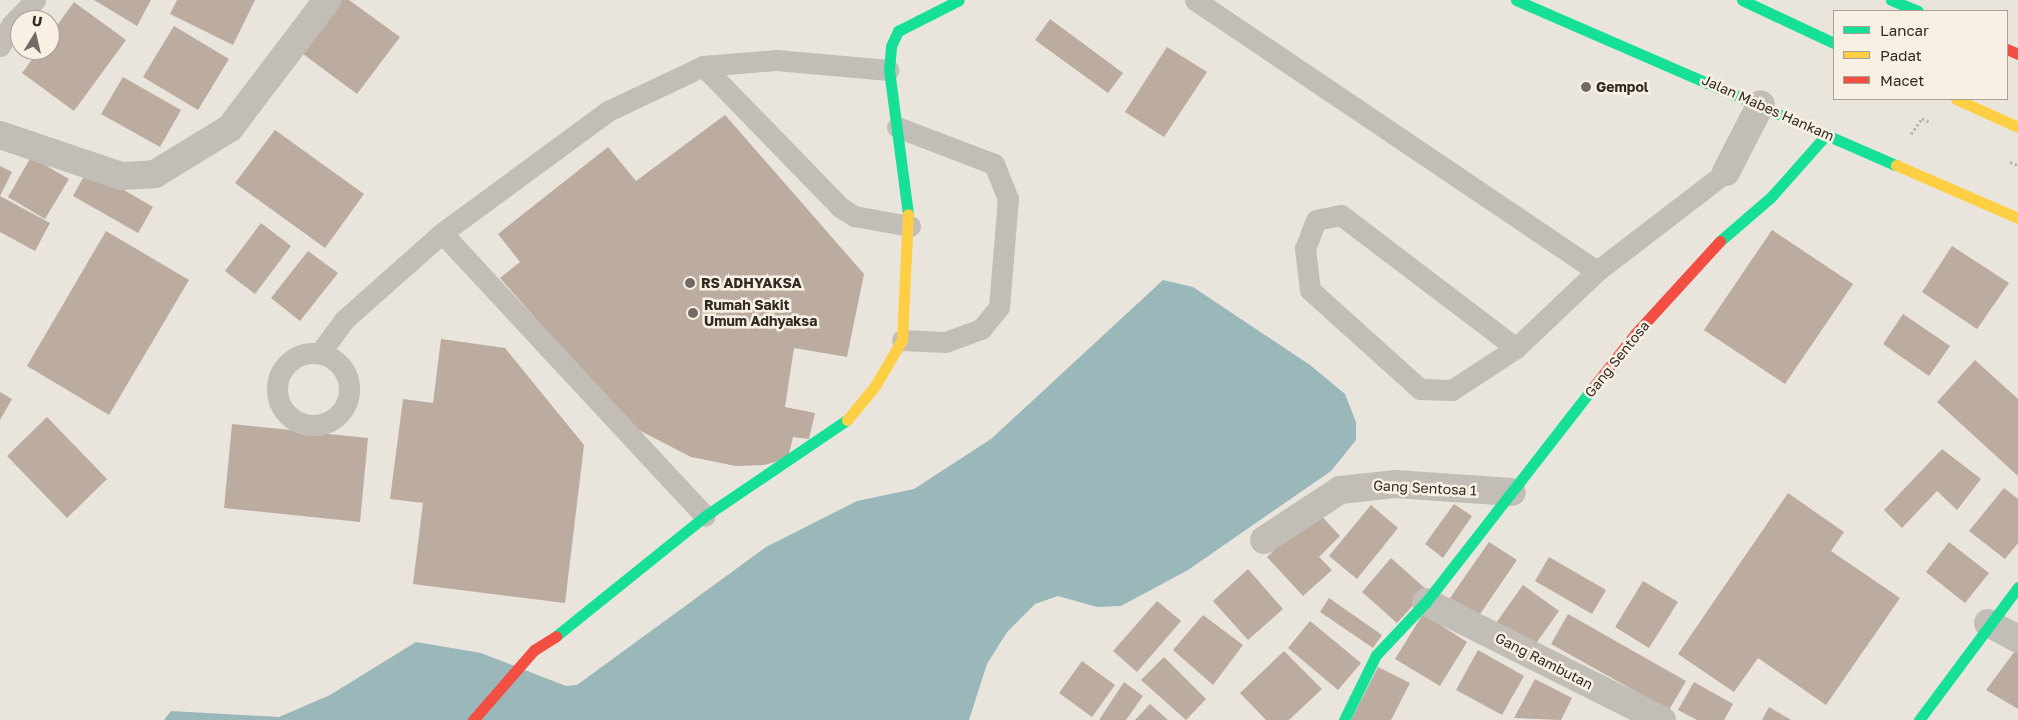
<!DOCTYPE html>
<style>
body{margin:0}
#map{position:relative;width:2018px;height:720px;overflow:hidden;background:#e9e5dd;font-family:"Golos Text",sans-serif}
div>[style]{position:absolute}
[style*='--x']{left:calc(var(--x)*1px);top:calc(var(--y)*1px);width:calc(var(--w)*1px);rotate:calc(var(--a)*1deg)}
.water>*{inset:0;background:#9ab7b9}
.building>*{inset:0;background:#bcab9f}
.path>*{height:3px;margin-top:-1.5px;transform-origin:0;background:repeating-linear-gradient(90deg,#bbb5af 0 2.5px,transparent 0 5px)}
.lane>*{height:21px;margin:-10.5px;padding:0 10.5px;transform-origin:10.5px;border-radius:10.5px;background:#c2bdb6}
.lane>.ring{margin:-10.5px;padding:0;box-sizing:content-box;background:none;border:21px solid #c2bdb6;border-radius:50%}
.street>*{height:28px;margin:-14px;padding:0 14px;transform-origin:14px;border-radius:14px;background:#c2bdb6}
.fast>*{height:11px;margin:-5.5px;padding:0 5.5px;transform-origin:5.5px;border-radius:5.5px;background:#16e098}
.slow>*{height:11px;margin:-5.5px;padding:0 5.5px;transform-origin:5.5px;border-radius:5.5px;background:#ffcf43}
.jam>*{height:11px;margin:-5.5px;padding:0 5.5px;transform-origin:5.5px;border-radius:5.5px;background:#f24e42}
.dots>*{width:14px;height:14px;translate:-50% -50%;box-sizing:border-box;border:2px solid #f7f0e3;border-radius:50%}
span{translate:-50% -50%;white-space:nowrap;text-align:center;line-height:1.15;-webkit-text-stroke:5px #f7f0e3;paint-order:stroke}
.poi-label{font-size:14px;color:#322a25;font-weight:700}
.left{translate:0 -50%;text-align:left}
.street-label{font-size:14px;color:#322a25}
.legend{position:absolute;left:1833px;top:10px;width:175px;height:90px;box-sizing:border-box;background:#f7f0e3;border:1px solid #a8a197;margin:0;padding:6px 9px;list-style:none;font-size:15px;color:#322a25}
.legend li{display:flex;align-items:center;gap:10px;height:25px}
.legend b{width:25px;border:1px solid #a8a197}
.north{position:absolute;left:10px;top:10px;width:50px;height:50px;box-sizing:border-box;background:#f7f0e3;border:1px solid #a8a197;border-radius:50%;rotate:9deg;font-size:14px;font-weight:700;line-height:20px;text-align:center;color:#322a25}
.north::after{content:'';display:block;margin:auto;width:18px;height:22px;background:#726b65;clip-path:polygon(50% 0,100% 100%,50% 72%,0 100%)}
</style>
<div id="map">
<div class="water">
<i style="clip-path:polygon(1163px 280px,1193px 287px,1310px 365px,1345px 394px,1356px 422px,1356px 440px,1331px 471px,1188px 570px,1121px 606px,1097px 607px,1058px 596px,1035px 604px,1007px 632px,987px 664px,969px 720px,164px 720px,171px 711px,279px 717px,330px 695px,416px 642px,481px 653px,566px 686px,577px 685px,766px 547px,857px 501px,914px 489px,991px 439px)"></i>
</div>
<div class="building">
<i style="clip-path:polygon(94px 0,151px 0,137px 26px)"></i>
<i style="clip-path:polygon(177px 0,255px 0,233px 45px,170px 14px)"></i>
<i style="clip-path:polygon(337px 0,349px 0,400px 37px,357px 94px,299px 51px)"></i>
<i style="clip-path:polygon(74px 2px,126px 40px,74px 111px,22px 73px,39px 50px,50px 50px,50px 35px)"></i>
<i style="clip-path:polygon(1050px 19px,1123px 73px,1108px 93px,1035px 40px)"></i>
<i style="clip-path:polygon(174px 26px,229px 59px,198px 110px,143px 77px)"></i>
<i style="clip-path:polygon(1167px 47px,1207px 72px,1164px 137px,1125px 112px)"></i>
<i style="clip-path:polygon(123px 77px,181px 110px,160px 147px,101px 114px)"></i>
<i style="clip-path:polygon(725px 115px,864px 274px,847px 357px,794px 348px,785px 407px,815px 413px,809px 439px,793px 437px,788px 458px,764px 465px,736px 466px,691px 457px,631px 426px,500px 278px,520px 262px,498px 234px,608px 147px,636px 181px)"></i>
<i style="clip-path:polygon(275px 130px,364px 194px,325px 248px,235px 183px)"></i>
<i style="clip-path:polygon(31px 157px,69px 179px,45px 219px,8px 197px)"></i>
<i style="clip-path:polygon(0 166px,12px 172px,0 196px)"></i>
<i style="clip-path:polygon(88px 169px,153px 207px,138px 233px,73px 196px)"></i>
<i style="clip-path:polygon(0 196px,50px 223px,35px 251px,0 232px)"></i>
<i style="clip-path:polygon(261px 223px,291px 246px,255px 294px,225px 271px)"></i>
<i style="clip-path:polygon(1772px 230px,1853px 284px,1785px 384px,1704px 330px)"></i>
<i style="clip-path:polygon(106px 231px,189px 280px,109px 415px,27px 366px)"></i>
<i style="clip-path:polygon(1952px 246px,2009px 283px,1977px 329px,1922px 292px)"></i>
<i style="clip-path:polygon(308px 251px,338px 273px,300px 321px,271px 298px)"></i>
<i style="clip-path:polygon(1903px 314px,1950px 346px,1929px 376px,1883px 344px)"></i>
<i style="clip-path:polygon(441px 339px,505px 348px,584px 445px,565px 603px,413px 584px,423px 503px,390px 499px,403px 399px,433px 403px)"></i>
<i style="clip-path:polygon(1975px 360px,2018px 399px,2018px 476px,1937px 402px)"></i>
<i style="clip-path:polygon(0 392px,12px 399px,0 420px)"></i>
<i style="clip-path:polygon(47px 417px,107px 479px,67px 518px,7px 456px)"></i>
<i style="clip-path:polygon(232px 424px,368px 438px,360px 522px,224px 508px)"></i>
<i style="clip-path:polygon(1942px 449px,1981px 479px,1957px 510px,1937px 491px,1902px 528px,1884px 510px)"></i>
<i style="clip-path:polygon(2004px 488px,2018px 499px,2018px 543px,2005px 559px,1969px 531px)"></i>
<i style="clip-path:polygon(1788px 493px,1844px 532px,1831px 551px,1900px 598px,1826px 705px,1758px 658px,1734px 692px,1678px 654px)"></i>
<i style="clip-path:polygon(1454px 504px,1472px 516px,1443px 558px,1425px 544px)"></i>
<i style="clip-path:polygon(1371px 505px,1398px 528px,1357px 579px,1329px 556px)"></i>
<i style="clip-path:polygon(1316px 510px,1340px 536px,1319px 557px,1332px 570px,1303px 596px,1267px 557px)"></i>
<i style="clip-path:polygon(1489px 542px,1517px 560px,1478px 617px,1450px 598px)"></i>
<i style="clip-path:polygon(1949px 542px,1989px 573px,1965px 603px,1926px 572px)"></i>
<i style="clip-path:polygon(1549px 557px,1606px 590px,1592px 614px,1535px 581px)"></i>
<i style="clip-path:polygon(1391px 558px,1427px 590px,1397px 623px,1362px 592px)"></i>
<i style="clip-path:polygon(1248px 569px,1283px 609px,1248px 640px,1213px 601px)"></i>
<i style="clip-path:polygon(1643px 581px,1678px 602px,1649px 648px,1615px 627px)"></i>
<i style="clip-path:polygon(1523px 585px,1559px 611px,1532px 649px,1496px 623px)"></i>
<i style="clip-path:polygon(1329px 598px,1382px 635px,1373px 648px,1320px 612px)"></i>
<i style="clip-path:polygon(1157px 601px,1181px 621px,1137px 672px,1113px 651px)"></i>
<i style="clip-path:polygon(1423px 614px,1467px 642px,1440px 686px,1395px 659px)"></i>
<i style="clip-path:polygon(1568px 614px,1686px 681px,1669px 710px,1551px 644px)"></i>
<i style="clip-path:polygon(1203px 615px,1243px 645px,1213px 685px,1173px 650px)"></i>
<i style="clip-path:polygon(1310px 621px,1361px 663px,1338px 690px,1288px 648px)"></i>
<i style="clip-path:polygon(2018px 647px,2018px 709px,1986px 690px)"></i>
<i style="clip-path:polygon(1478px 650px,1524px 676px,1502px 715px,1456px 690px)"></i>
<i style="clip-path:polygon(1284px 651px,1322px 689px,1289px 720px,1266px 720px,1240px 693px)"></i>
<i style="clip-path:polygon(1164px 657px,1206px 699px,1186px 720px,1141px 680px)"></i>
<i style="clip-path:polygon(1082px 661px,1115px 685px,1092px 717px,1059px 693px)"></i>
<i style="clip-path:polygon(1378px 667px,1410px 683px,1391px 720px,1351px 720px)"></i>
<i style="clip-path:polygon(1535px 679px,1572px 698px,1561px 720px,1514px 718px)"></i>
<i style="clip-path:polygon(1124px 682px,1143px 696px,1126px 720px,1099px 720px)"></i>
<i style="clip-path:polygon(1694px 682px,1733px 704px,1724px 720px,1697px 720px,1678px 710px)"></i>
<i style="clip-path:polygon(1150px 704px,1168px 720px,1135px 720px)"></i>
<i style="clip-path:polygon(1769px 707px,1791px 720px,1762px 720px)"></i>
</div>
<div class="path">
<i style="--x:1911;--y:134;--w:19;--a:-55"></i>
<i style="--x:1922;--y:118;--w:9;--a:27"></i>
<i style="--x:2010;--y:162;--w:9;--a:21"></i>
</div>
<div class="lane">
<i style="--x:1195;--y:0;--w:485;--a:34"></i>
<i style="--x:0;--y:46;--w:24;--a:-62"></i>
<i style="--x:11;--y:25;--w:35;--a:-46"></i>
<i style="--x:703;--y:66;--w:197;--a:45.8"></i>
<i style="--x:840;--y:207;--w:17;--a:33"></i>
<i style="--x:854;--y:216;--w:57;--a:10.1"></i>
<i style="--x:897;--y:127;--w:104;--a:20.9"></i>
<i style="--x:994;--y:164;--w:37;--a:68"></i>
<i style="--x:1008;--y:198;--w:109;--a:94.7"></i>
<i style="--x:999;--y:307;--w:28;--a:129"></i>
<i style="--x:981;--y:329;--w:38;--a:160"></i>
<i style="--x:945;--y:342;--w:43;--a:-177.3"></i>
<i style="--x:442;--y:233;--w:386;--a:47.1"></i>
<i style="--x:1516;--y:348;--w:220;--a:-142.8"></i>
<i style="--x:1341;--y:215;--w:25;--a:169"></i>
<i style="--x:1316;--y:220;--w:30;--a:111"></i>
<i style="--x:1305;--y:248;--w:42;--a:83.2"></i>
<i style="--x:1310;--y:290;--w:148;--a:42"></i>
<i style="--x:1420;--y:389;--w:32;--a:2"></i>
<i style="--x:1452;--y:390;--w:77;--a:-33.3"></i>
<i style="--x:1516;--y:348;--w:112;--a:-43.5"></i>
<i style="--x:1597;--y:271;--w:163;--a:-37.5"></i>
<i class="ring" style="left:277px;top:353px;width:51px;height:51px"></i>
<i style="--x:320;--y:353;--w:41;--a:-54"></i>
<i style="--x:344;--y:320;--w:131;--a:-41.6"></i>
<i style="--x:442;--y:233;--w:206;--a:-36.3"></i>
<i style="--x:608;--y:111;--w:105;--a:-25.3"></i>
<i style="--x:703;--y:66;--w:73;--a:-4.7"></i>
<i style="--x:776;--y:60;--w:113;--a:5.1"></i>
</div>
<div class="street">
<i style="--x:0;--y:135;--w:128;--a:18.7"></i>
<i style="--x:121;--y:176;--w:34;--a:-3"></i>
<i style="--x:155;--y:174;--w:88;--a:-31.5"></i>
<i style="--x:230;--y:128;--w:161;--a:-52.8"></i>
<i style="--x:1726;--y:172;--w:76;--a:-62.8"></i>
<i style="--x:1264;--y:540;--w:91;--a:-33.3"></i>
<i style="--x:1340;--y:490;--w:55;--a:-6.2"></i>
<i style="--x:1395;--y:484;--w:117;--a:3.9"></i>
<i style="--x:1426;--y:602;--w:264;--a:26.6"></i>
<i style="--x:1988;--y:623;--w:34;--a:28"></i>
</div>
<div class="fast">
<i style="--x:1516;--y:0;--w:414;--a:23.5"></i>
<i style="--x:1742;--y:0;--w:102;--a:25.1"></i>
<i style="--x:1891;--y:0;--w:29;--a:22"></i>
<i style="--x:908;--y:214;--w:145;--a:-97.5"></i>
<i style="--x:889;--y:70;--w:24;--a:-85"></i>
<i style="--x:891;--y:46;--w:17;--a:-65"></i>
<i style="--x:898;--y:31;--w:68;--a:-26.9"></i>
<i style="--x:1720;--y:241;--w:67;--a:-40.8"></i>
<i style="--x:1771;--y:197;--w:84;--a:-48.4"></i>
<i style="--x:556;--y:636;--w:191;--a:-38.8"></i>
<i style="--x:705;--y:516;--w:171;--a:-34.1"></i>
<i style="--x:1344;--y:720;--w:72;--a:-63.8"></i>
<i style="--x:1376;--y:655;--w:73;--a:-46.7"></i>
<i style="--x:1426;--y:602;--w:275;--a:-52.1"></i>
<i style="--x:1919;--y:720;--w:166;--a:-53.3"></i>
</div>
<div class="slow">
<i style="--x:1956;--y:99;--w:68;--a:24.3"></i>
<i style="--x:1896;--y:165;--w:133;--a:23.5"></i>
<i style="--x:847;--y:420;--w:44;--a:-50.5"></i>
<i style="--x:875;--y:386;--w:53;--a:-59.6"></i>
<i style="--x:902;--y:340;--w:126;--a:-87.3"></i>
</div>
<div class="jam">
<i style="--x:2007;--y:49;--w:12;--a:24"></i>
<i style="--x:1595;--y:385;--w:65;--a:-51.9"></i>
<i style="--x:1635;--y:334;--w:126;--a:-47.6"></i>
<i style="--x:473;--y:720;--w:93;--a:-48.9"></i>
<i style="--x:534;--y:650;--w:26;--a:-32"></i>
</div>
<div class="dots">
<i style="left:1586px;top:87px;background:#726b65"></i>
<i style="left:690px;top:283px;background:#726b65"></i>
<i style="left:693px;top:313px;background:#726b65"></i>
</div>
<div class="poi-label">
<span class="left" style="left:1596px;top:87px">Gempol</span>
<span class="left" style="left:701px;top:283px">RS ADHYAKSA</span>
<span class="left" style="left:704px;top:313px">Rumah Sakit<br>Umum Adhyaksa</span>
</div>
<div class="street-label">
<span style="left:1768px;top:108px;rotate:24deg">Jalan Mabes Hankam</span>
<span style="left:1617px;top:359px;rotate:-51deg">Gang Sentosa</span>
<span style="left:1425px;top:488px;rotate:3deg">Gang Sentosa 1</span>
<span style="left:1544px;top:661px;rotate:27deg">Gang Rambutan</span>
</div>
<ul class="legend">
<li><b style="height:6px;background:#16e098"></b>Lancar</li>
<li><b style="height:6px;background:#ffcf43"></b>Padat</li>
<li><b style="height:6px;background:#f24e42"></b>Macet</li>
</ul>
<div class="north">U</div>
</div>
